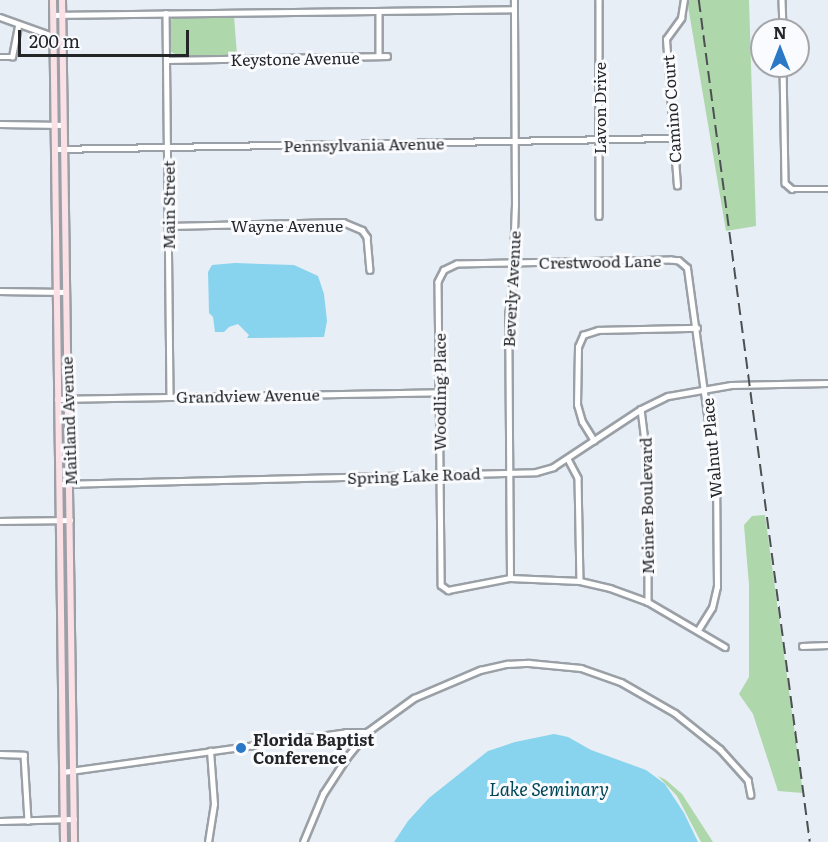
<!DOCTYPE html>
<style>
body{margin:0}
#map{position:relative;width:828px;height:842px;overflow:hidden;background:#e8eef5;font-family:Literata,serif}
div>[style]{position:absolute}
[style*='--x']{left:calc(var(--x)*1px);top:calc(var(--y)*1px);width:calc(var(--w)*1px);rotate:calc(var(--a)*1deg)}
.green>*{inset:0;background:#aed7ab}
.water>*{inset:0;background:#88d3ed}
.roads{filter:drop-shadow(2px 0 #9aa0a6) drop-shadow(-2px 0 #9aa0a6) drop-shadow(0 2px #9aa0a6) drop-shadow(0 -2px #9aa0a6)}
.minor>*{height:4.5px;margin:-2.25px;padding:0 2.25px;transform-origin:2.25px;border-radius:2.25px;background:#fff}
.tertiary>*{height:5px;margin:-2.5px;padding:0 2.5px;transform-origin:2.5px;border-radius:2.5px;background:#fff}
.secondary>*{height:6px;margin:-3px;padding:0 3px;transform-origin:3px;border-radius:3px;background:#fbe1e6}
.rail>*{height:1.5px;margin-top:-0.75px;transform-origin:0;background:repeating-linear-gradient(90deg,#4d5053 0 12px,transparent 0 18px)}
.dots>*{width:16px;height:16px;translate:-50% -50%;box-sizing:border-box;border:3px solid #f9fbfe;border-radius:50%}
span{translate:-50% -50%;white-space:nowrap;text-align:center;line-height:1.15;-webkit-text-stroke:6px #f9fbfe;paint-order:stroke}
.street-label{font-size:16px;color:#232527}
.poi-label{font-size:16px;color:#232527;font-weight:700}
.left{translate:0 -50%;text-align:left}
.water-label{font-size:18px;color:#004557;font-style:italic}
.north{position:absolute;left:750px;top:18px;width:60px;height:60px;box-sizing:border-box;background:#f9fbfe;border:2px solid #a3a5a8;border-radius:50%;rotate:0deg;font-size:16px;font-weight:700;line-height:24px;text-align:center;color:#232527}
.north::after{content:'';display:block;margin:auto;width:21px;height:27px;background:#2b78c7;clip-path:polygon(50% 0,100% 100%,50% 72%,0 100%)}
.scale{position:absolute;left:18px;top:30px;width:171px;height:27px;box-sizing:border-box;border:3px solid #232527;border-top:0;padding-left:8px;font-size:18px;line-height:21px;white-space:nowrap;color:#232527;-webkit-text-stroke:4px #f9fbfe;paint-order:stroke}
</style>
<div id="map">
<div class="green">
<i style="clip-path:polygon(687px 0,749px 0,756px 226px,726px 231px)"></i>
<i style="clip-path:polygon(175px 16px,234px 16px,237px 55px,180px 56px,171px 52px,168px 23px)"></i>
<i style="clip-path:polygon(765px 515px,803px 793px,778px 791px,753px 714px,739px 694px,749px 677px,749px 585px,744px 525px,752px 516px)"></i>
<i style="clip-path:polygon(658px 776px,666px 780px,682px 794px,713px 842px,701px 842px,677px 796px)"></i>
</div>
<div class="water">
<i style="clip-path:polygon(235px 263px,294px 265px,318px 276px,324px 294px,327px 321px,324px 337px,247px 338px,249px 335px,238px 324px,229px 327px,224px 332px,215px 332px,213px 317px,209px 313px,208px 272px,212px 265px)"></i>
<i style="clip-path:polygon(554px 734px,568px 737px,591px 750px,646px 770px,665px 784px,684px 813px,698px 842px,394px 842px,408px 821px,429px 798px,488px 751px,515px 742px)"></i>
</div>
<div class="roads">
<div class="minor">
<i style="--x:599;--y:0;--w:216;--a:90"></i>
<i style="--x:782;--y:0;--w:30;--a:88"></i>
<i style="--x:379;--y:11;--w:45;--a:90"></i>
<i style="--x:166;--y:13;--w:384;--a:89.4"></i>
<i style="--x:53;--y:15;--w:461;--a:-0.7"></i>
<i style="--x:0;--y:17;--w:56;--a:19.7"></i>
<i style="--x:0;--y:57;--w:12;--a:0"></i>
<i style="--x:12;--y:57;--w:33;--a:-79"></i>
<i style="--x:167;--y:60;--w:220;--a:-1"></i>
<i style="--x:783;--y:66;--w:117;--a:89"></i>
<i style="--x:785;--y:183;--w:9;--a:41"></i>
<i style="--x:792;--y:189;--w:36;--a:0"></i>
<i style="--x:0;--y:124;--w:63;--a:0.9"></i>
<i style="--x:54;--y:149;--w:619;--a:-1.02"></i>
<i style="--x:677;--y:186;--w:147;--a:-94.3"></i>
<i style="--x:666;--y:39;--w:26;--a:-54"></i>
<i style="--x:681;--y:18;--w:18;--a:-81"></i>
<i style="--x:168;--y:226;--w:175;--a:-1.3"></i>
<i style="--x:343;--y:222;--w:21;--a:23"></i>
<i style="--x:362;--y:230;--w:9;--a:54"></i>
<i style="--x:367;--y:237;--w:33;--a:85"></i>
<i style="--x:0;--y:291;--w:64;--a:0.9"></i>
<i style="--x:57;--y:399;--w:383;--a:-1"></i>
<i style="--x:641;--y:409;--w:57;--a:83"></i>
<i style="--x:648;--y:466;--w:136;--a:90"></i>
<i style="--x:594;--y:441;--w:22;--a:-122"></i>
<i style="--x:582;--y:422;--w:18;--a:-106"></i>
<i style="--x:577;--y:405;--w:58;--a:-89"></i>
<i style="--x:578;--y:347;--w:13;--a:-67"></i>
<i style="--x:583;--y:335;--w:16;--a:-18"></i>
<i style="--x:598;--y:330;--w:99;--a:-1.2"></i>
<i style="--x:568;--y:459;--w:21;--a:62"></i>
<i style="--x:578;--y:478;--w:103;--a:88.9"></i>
<i style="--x:0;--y:521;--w:70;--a:-0.8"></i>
<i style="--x:510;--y:578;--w:263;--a:-90.4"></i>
<i style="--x:508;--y:315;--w:29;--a:-82"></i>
<i style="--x:512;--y:286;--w:80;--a:-87.9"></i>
<i style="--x:515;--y:206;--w:206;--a:-90.3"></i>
<i style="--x:698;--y:630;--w:26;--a:-58"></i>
<i style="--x:712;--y:608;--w:22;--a:-77"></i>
<i style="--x:717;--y:587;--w:107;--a:-90.5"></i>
<i style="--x:716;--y:480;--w:214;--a:-97.8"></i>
<i style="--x:687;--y:268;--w:11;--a:-139"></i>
<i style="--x:679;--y:261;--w:8;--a:-173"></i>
<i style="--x:671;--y:260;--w:214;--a:178.9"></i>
<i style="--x:457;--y:264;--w:14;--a:155"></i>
<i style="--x:444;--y:270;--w:13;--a:117"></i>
<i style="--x:438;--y:282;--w:303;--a:89.4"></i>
<i style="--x:441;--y:585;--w:9;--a:36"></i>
<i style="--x:448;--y:590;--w:63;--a:-11"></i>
<i style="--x:510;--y:578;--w:70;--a:2.5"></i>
<i style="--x:580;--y:581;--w:31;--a:13"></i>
<i style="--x:610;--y:588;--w:40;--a:20.2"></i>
<i style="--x:648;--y:602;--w:89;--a:30.3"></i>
<i style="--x:802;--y:646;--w:26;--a:-2"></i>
<i style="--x:0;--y:754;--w:24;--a:2"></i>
<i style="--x:24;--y:755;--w:66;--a:86.5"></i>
<i style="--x:63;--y:772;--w:286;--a:-8"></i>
<i style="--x:346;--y:732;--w:21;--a:0"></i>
<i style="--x:208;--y:842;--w:38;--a:-81"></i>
<i style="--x:214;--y:804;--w:53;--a:-94.3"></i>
<i style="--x:303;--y:842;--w:52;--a:-67.4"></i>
<i style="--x:323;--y:794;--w:44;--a:-57"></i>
<i style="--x:347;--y:757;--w:32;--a:-51"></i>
<i style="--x:367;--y:732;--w:58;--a:-35.9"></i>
<i style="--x:414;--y:698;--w:72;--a:-23"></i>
<i style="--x:480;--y:670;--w:28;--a:-13"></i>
<i style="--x:507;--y:664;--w:22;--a:-3"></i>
<i style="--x:529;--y:663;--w:52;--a:5.5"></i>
<i style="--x:581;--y:668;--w:42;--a:19.3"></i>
<i style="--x:621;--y:682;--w:62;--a:29.9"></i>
<i style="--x:675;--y:713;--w:58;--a:38.7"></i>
<i style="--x:720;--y:749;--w:42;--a:47.9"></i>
<i style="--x:748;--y:780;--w:15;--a:79"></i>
</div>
<div class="tertiary">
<i style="--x:60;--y:484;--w:476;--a:-1.4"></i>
<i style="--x:536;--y:472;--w:18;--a:-16"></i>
<i style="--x:553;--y:467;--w:105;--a:-33.4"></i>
<i style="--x:641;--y:409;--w:30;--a:-26"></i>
<i style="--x:668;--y:396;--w:64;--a:-9.9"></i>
<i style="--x:731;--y:385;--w:97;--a:-1.2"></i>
<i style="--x:0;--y:821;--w:74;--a:-1.5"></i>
</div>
<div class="secondary">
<i style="--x:53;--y:0;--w:842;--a:89.25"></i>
<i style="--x:62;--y:0;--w:842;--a:89.18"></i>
</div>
</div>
<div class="rail">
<i style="--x:699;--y:0;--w:849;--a:82.49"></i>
</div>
<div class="dots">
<i style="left:241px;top:748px;background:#2b78c7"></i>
</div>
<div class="street-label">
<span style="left:295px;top:58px;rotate:-1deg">Keystone Avenue</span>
<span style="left:599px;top:108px;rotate:-90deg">Lavon Drive</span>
<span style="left:671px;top:109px;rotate:-94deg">Camino Court</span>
<span style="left:364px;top:144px;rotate:-1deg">Pennsylvania Avenue</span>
<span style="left:168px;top:205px;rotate:-90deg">Main Street</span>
<span style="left:287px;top:225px">Wayne Avenue</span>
<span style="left:600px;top:261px;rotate:-1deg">Crestwood Lane</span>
<span style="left:511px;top:289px;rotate:-87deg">Beverly Avenue</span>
<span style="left:439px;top:392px;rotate:-90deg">Woodling Place</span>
<span style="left:248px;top:395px;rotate:-1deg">Grandview Avenue</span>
<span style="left:68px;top:421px;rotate:-92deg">Maitland Avenue</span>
<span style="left:711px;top:448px;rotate:-95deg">Walnut Place</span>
<span style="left:414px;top:475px;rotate:-2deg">Spring Lake Road</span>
<span style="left:646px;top:506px;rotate:-91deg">Meiner Boulevard</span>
</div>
<div class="poi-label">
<span class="left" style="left:253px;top:748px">Florida Baptist<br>Conference</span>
</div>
<div class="water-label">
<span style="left:549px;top:789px">Lake Seminary</span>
</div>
<div class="north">N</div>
<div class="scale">200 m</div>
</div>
